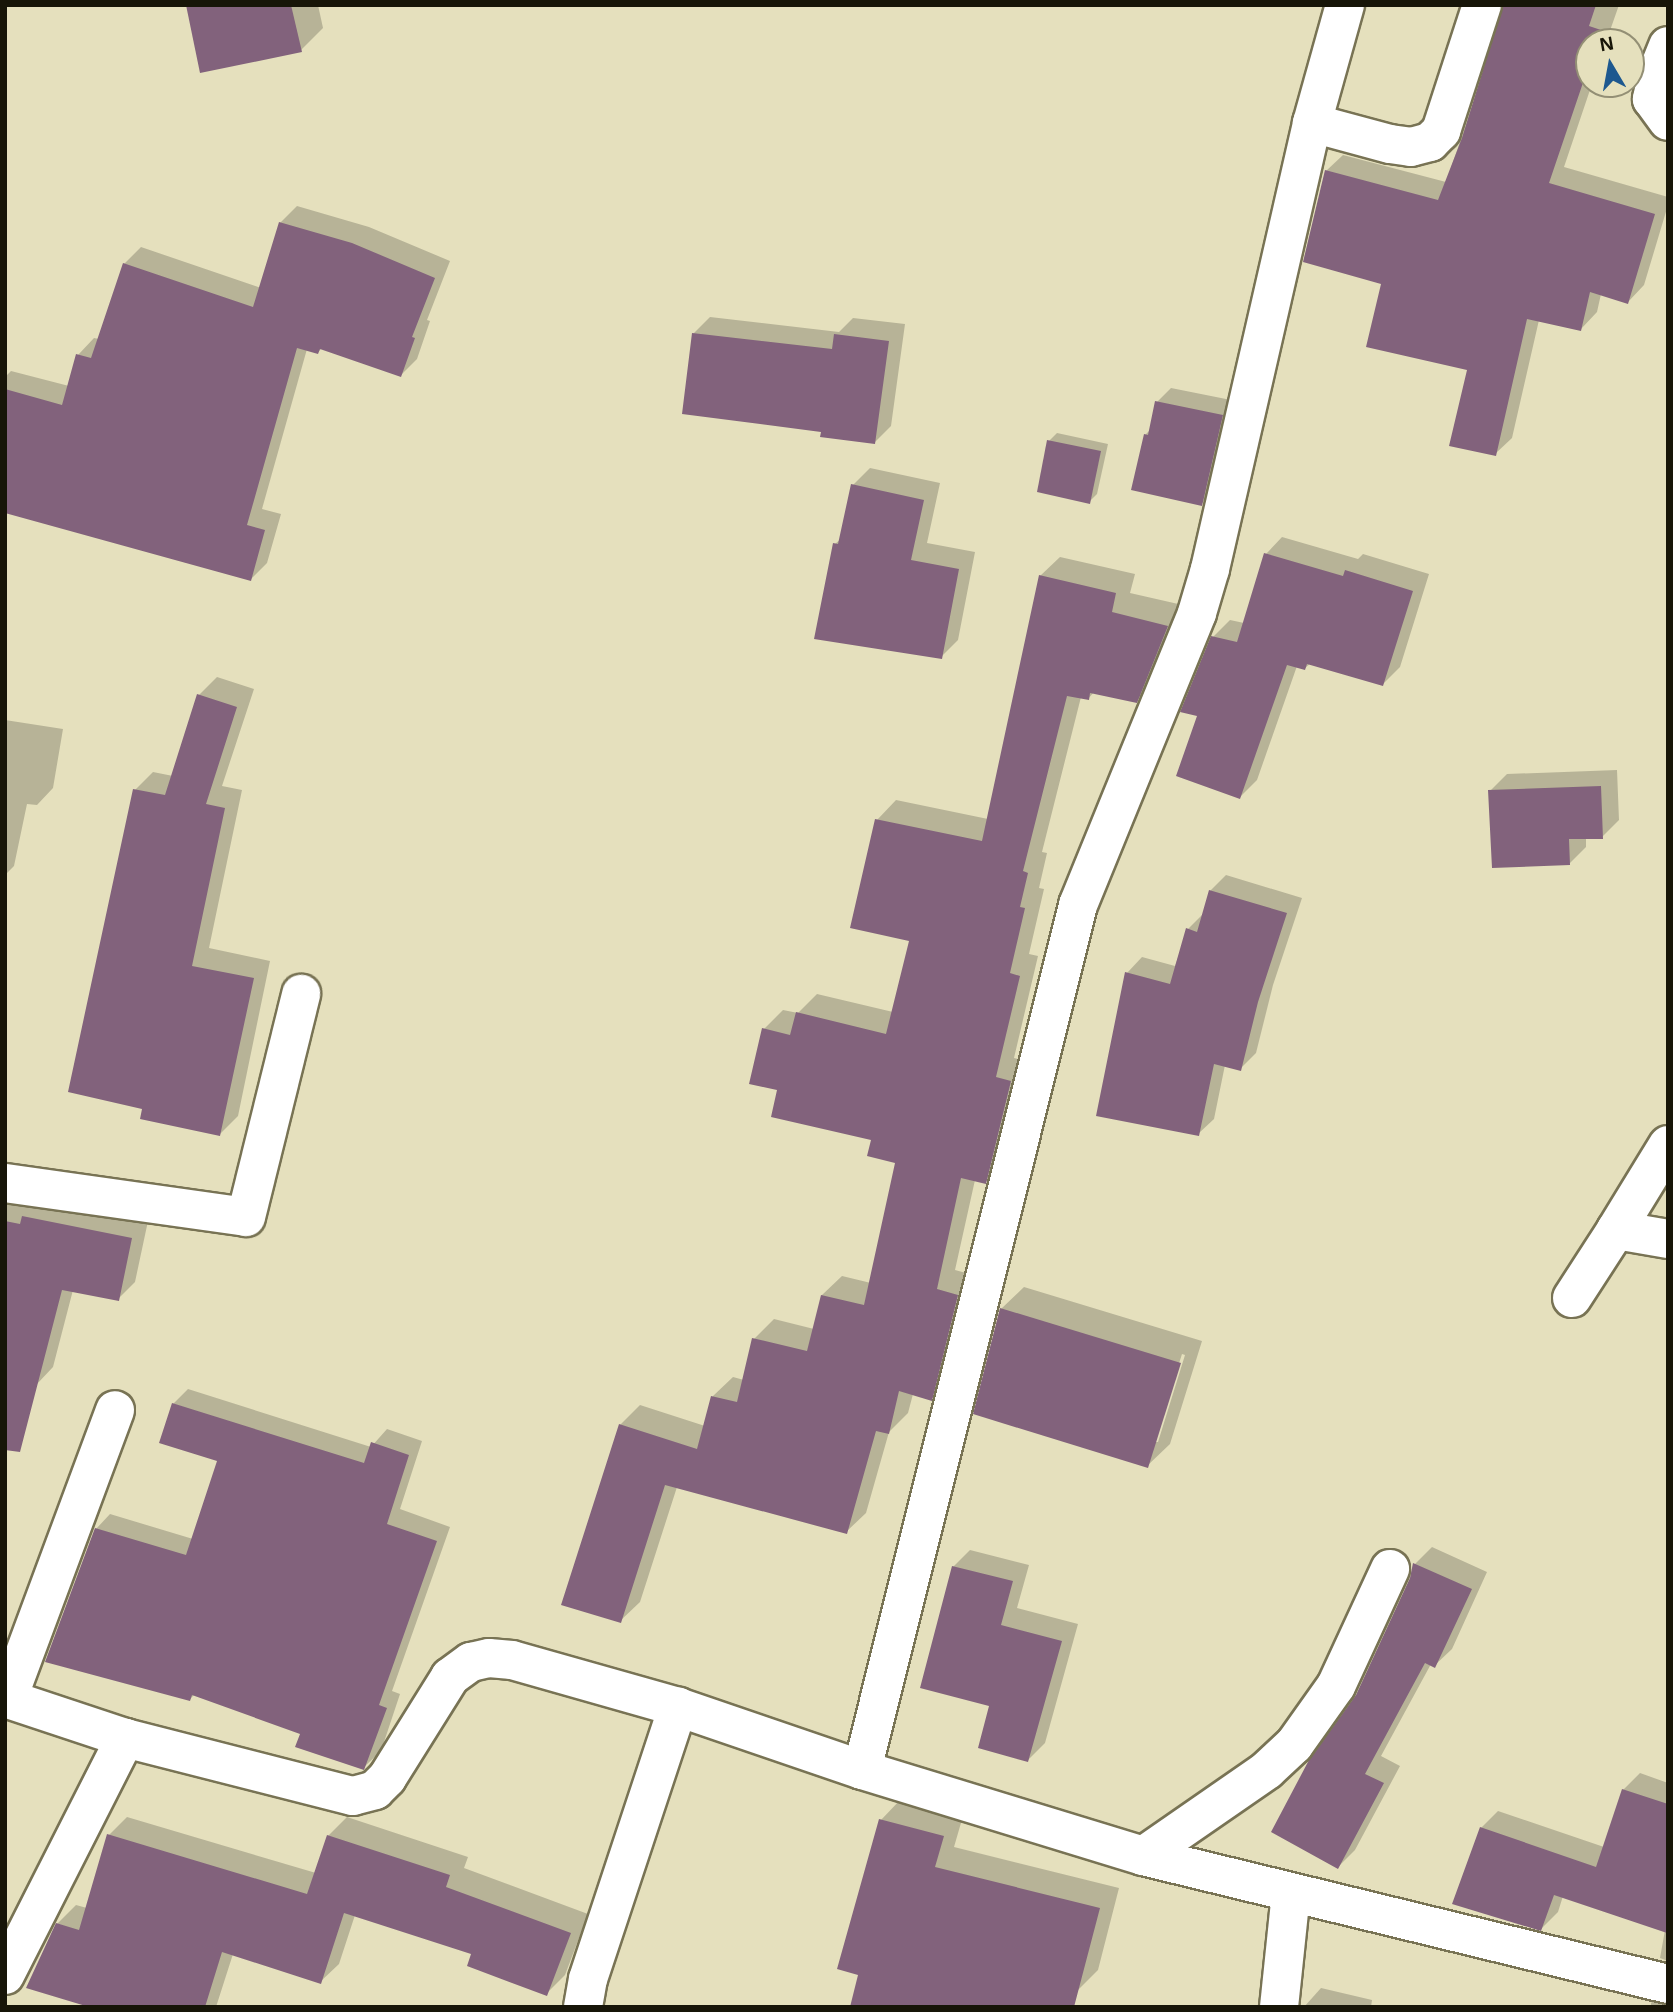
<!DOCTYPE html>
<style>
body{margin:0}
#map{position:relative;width:1673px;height:2012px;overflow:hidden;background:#e5e0bd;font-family:Arial,sans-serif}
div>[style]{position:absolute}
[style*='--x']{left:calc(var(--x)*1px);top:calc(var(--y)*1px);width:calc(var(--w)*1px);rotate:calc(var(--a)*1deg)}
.shadow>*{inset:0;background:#0003}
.building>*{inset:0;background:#82627c}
.roads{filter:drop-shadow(2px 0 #787354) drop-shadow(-2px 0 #787354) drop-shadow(0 2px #787354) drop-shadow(0 -2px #787354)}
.street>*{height:38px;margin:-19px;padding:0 19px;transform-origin:19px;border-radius:19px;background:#fff}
span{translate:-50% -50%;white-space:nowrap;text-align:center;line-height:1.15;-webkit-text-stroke:6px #e5e0bd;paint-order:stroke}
.frame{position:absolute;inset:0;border:7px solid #171508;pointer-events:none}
.north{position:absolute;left:1575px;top:28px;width:70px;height:70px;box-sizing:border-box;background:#e5e0bd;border:2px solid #938f75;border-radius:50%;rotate:350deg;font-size:19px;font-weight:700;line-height:28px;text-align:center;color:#171508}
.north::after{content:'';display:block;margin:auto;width:24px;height:32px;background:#1d588f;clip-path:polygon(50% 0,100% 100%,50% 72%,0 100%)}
</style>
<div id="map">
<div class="shadow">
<i style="clip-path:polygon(188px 5px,318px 5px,323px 28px,301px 50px)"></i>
<i style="clip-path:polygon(1503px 5px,1619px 5px,1606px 42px,1589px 42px,1589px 84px,1592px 84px,1564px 167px,1668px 197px,1668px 205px,1644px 285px,1628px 302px,1601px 294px,1597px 312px,1581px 329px,1539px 320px,1512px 438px,1495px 454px,1469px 369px,1383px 282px,1326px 171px,1343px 155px,1446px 182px,1505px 12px)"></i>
<i style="clip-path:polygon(297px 206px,369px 227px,450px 261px,427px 320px,430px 321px,417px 359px,401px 375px,322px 348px,318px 352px,307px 349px,262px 509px,281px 514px,267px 563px,250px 580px,5px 512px,5px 377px,11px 371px,69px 386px,78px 355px,94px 338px,99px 339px,124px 264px,141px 247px,261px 288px,280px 223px)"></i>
<i style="clip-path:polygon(710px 317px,839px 332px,853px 318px,905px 324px,891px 426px,874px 443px,823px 431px,693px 334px)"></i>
<i style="clip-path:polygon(1171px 388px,1236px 401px,1216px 490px,1201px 504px,1145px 435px,1151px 429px,1157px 402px)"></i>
<i style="clip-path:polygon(1057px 433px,1108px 444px,1097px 494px,1089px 502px,1049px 441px)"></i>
<i style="clip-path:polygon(870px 468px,940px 483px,927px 543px,975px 552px,958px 640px,941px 657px,835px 544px,842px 538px,853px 485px)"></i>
<i style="clip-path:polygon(1282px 537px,1358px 559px,1363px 554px,1429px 574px,1400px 667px,1383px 684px,1311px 663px,1305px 668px,1297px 666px,1257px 780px,1240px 797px,1199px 715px,1213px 637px,1230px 620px,1244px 623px,1266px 554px)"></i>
<i style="clip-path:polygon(1060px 557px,1135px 574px,1130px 593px,1187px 606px,1156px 681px,1136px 701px,1094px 692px,1088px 699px,1081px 697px,1042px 852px,1047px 853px,1039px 888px,1044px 889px,1029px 954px,1038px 956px,1014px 1058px,1030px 1062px,1005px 1162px,985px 1182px,975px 1180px,955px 1270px,977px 1276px,951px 1380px,931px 1399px,913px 1394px,908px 1413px,889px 1432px,866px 1513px,846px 1532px,677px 1487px,640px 1602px,620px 1621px,620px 1425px,640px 1405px,705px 1426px,713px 1396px,733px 1377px,744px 1380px,754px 1339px,774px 1319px,814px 1329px,822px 1295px,842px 1276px,871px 1283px,897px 1161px,873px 1139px,779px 1089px,764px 1029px,783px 1010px,798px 1013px,817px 994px,893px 1012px,911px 939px,877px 820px,896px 800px,988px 819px,1040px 576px)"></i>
<i style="clip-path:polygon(217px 677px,254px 689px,222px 786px,242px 790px,209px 948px,270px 961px,238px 1116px,220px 1134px,144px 1108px,135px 790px,153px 772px,173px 776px,199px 695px)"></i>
<i style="clip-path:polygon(5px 720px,63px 729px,53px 788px,37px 805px,27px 804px,14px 866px,5px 875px)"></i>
<i style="clip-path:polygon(1617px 770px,1619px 820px,1602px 837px,1586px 837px,1586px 847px,1569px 864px,1490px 791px,1507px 774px)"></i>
<i style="clip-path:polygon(1226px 875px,1302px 898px,1273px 985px,1256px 1053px,1240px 1069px,1225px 1065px,1214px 1119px,1198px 1134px,1127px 973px,1142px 957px,1175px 966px,1188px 929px,1204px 913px,1210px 891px)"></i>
<i style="clip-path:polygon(40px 1200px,148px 1221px,135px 1282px,118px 1299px,73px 1290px,53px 1367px,37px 1384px,5px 1376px,5px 1202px,33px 1207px)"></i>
<i style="clip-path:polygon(evenodd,1024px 1287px,1202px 1341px,1170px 1444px,1147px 1466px,1001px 1309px,1024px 1287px,1182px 1354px,1185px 1355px,1158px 1442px,1154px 1442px,1182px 1354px)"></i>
<i style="clip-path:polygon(188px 1389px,371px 1447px,387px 1429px,422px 1441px,400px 1509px,450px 1527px,392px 1691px,400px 1694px,381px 1751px,363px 1768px,302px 1733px,195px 1694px,190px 1699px,96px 1529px,110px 1514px,193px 1539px,219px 1459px,173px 1404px)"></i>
<i style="clip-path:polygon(1432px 1547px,1487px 1572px,1452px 1649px,1435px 1665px,1431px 1664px,1381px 1756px,1400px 1766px,1355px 1850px,1338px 1867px,1357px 1696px,1412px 1579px,1415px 1564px)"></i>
<i style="clip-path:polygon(970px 1550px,1029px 1565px,1017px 1608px,1078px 1624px,1045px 1743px,1028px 1760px,992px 1705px,953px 1567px)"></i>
<i style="clip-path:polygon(1640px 1773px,1668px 1783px,1668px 1961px,1660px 1958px,1665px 1930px,1563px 1896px,1558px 1912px,1541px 1929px,1481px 1828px,1498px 1811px,1604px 1847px,1623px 1790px)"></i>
<i style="clip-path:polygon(901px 1799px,963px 1816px,954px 1847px,1119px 1888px,1098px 1970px,1078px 1990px,860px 1974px,881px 1820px)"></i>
<i style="clip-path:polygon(127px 1817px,316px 1873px,328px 1836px,347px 1817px,468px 1857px,464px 1868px,588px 1914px,565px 1975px,546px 1994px,474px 1953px,355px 1915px,339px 1964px,320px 1982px,233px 1954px,216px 2007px,97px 2007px,57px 1924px,76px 1905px,87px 1908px,109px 1835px)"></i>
<i style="clip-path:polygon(1668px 1987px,1668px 2007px,1651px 2007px,1651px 2003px)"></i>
<i style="clip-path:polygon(1321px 1988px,1372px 2000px,1371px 2007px,1304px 2007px)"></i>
</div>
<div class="building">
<i style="clip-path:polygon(186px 5px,291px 5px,302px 52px,200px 73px)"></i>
<i style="clip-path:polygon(1503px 5px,1596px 5px,1589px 26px,1601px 30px,1597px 42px,1589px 42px,1589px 65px,1549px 183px,1655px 214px,1628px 304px,1590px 292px,1581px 331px,1527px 319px,1496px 456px,1449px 446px,1467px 370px,1366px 347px,1381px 284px,1303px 262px,1325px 170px,1438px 200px,1462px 138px)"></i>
<i style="clip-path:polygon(279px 222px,352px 243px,435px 278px,412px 337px,415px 338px,401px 377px,320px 349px,318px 354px,297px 348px,247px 525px,265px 530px,251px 581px,5px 513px,5px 389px,62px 405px,76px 354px,91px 358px,123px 263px,253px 307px)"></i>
<i style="clip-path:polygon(692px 333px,832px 349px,834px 334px,889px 341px,875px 444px,820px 437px,821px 432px,682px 414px)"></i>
<i style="clip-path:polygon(1155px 401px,1223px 415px,1202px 506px,1131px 490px,1144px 434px,1148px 435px)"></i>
<i style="clip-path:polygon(1047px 440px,1101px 451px,1090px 504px,1037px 492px)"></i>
<i style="clip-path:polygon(851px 484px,924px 500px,911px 560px,959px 569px,942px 659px,814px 639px,833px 543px,838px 544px)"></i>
<i style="clip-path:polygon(1264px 553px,1343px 576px,1345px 570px,1413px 591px,1383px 686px,1307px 664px,1305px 670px,1287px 665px,1240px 799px,1176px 776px,1197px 716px,1180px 712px,1211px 636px,1237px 642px)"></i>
<i style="clip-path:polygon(1039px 575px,1116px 593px,1112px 612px,1168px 626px,1137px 703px,1090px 693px,1089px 700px,1067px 696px,1023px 871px,1028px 873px,1020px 907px,1025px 908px,1010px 973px,1020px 976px,996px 1077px,1011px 1081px,986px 1184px,961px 1178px,937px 1289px,958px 1295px,932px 1401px,899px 1391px,889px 1434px,876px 1431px,847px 1534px,665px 1485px,621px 1623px,561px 1605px,619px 1424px,697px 1449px,711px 1396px,737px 1402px,752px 1338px,807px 1351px,821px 1295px,864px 1305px,895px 1163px,867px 1156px,871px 1140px,771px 1117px,777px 1090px,749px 1084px,762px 1028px,790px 1035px,796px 1012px,886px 1034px,909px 941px,850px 928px,875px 819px,982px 841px)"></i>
<i style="clip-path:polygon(197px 694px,237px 707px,206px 804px,225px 808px,192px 966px,254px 978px,220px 1136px,140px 1119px,142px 1109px,68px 1092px,133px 789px,165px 795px)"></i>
<i style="clip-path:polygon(1601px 786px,1603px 839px,1569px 839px,1570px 865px,1492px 868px,1488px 790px)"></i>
<i style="clip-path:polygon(1209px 890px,1287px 913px,1258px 1002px,1241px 1071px,1214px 1064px,1199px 1136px,1096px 1116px,1125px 972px,1170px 984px,1186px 928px,1197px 932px)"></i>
<i style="clip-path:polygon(22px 1216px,132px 1238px,119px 1301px,62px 1290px,20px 1452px,5px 1450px,5px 1221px,20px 1224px)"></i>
<i style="clip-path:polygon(1000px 1308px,1181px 1363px,1148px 1468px,973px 1414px)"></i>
<i style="clip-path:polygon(172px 1403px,364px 1463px,371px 1442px,409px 1455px,387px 1524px,437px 1541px,379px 1705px,387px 1708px,364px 1770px,295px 1747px,300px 1734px,192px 1695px,190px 1701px,45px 1662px,95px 1528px,186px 1555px,217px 1461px,159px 1443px)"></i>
<i style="clip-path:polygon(1413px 1563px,1472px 1589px,1435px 1668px,1425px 1663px,1365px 1774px,1384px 1783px,1338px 1869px,1271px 1832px,1309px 1760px,1356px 1695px,1410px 1578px)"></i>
<i style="clip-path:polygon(952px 1566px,1013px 1581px,1001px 1625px,1062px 1641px,1028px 1762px,978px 1748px,989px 1706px,920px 1688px)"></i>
<i style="clip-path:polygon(1622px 1789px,1668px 1804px,1667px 1933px,1554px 1895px,1541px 1931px,1452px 1904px,1480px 1827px,1596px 1867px)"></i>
<i style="clip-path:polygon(879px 1819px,944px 1836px,935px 1867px,1100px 1908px,1074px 2007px,850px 2007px,858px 1975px,837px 1969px)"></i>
<i style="clip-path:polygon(107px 1834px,307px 1894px,327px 1835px,450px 1875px,446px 1887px,571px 1933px,547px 1996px,467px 1966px,471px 1954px,344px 1913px,321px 1984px,222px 1952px,205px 2007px,89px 2007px,26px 1988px,56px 1923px,79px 1930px)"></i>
</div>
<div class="roads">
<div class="street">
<i style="--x:1668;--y:46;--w:24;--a:112"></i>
<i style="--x:1659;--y:68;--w:32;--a:103"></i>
<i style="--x:1652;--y:99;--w:27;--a:54"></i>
<i style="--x:1312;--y:123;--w:81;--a:15.1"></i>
<i style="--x:1390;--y:144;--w:21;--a:8"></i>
<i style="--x:1411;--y:147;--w:20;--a:-15"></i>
<i style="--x:1430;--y:142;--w:16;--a:-45"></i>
<i style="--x:1441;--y:131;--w:133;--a:-72"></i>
<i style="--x:1668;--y:1145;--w:100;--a:121.5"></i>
<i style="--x:1616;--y:1230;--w:53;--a:9.8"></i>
<i style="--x:5;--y:1183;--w:243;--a:8"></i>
<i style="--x:246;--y:1217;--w:230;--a:-76.1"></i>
<i style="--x:1572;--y:1298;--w:81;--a:-57.1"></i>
<i style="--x:5;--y:1698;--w:126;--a:18.4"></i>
<i style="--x:125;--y:1738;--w:235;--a:14.3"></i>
<i style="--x:353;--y:1796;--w:23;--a:-15"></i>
<i style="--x:375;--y:1790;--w:17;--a:-45"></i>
<i style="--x:387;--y:1778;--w:119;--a:-58"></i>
<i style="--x:450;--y:1677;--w:26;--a:-36"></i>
<i style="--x:471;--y:1662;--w:18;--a:-13"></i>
<i style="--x:489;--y:1658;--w:23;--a:5"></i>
<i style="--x:512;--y:1660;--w:173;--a:15.8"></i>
<i style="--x:678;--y:1707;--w:194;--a:18.9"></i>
<i style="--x:862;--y:1770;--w:294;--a:17"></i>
<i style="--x:1143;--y:1856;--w:540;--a:13.7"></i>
<i style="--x:8;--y:1698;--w:307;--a:-69.6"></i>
<i style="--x:862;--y:1770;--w:892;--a:-75.98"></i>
<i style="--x:1078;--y:905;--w:315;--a:-67.8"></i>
<i style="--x:1197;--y:613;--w:46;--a:-73.5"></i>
<i style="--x:1210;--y:569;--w:458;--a:-77.1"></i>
<i style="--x:1312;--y:123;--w:123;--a:-74.4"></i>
<i style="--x:1143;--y:1856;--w:151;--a:-34.7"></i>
<i style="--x:1267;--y:1770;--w:37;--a:-43"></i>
<i style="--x:1294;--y:1745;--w:72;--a:-54.6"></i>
<i style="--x:1336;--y:1686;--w:129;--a:-65.2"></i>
<i style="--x:5;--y:1975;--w:266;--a:-63.1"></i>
<i style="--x:583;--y:2007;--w:28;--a:-80"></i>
<i style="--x:588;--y:1979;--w:287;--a:-71.7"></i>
<i style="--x:1279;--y:2007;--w:115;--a:-84"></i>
</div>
</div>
<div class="frame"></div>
<div class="north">N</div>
</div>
